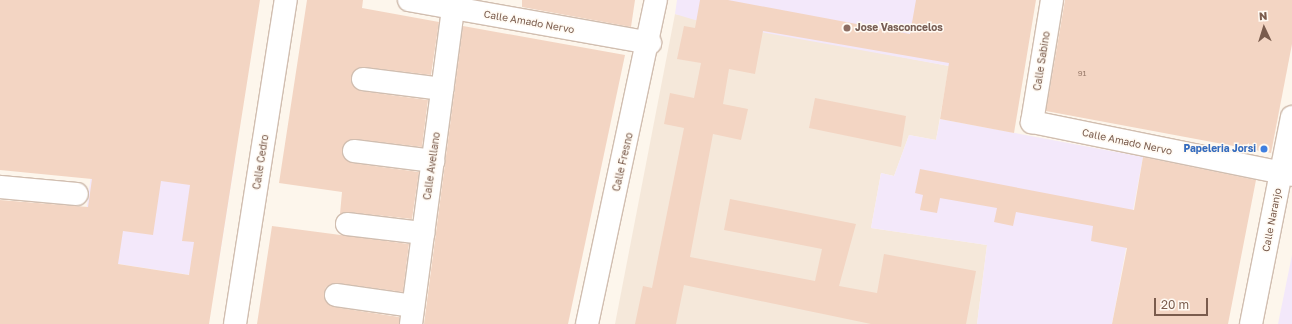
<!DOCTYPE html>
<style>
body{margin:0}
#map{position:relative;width:1292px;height:324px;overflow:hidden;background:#fdf6ec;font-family:"Golos Text",sans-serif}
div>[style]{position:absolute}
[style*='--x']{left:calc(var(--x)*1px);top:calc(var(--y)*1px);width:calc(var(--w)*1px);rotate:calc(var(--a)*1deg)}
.residential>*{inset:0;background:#f5e8da}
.education>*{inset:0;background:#f3e8fa}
.building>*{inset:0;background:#f3d5c3}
.roads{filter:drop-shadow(1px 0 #d1beb0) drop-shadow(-1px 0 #d1beb0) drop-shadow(0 1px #d1beb0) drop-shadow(0 -1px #d1beb0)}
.minor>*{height:22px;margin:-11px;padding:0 11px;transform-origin:11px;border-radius:11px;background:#fff}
.dots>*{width:11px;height:11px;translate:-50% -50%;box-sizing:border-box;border:2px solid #fffaf3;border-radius:50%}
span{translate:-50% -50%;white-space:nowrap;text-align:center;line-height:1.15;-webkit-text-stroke:3px #fffaf3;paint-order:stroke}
.number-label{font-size:8px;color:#987a6a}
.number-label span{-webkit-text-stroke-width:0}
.street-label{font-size:10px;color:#7a5c4d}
.education-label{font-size:10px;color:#785e54;font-weight:700}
.left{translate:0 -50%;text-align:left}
.shop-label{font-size:10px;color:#366cbe;font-weight:700}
.right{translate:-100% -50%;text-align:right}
.north{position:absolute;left:1244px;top:8px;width:40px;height:40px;-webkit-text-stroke:3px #fffaf3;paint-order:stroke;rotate:356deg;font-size:11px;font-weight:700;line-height:16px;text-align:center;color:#7a5c4d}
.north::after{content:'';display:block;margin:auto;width:14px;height:18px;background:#7a5c4d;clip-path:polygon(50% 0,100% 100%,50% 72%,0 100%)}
.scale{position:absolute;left:1154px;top:298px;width:54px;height:18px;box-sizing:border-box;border:2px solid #7a5c4d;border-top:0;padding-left:5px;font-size:12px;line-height:14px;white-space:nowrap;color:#7a5c4d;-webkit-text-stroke:3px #fffaf3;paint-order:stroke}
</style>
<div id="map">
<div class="residential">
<i style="clip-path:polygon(675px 14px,949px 66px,936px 140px,909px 135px,894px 176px,881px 173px,871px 228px,987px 245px,977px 324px,615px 324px)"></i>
</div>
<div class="education">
<i style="clip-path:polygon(677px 0,959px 0,949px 66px,695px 20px,675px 14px)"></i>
<i style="clip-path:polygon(940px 119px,1143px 157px,1112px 324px,977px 324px,987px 245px,871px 228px,881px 173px,894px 176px,909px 135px,936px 140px)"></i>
<i style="clip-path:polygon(96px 138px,235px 159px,216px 279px,80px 258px)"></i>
<i style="clip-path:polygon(1292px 255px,1292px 324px,1278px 324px)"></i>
</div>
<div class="building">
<i style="clip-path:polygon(evenodd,0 0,260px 0,209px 324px,0 324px,0 200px,88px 207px,92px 179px,0 170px,0 0,161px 181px,190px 185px,182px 241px,194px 242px,189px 275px,118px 264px,123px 231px,153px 235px,161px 181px)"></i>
<i style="clip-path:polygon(307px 0,363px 0,362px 8px,439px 22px,431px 75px,364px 67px,358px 68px,351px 77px,352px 84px,361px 91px,428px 100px,422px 147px,355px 139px,349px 140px,342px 149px,343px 156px,352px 163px,419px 172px,412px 219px,348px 212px,340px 214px,342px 192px,279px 183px)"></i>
<i style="clip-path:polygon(522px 0,635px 0,631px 27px,522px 7px)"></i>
<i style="clip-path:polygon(700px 0,728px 0,910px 34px,916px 0,1036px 0,1014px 133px,940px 119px,949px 63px,763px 31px,755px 74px,729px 69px,723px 104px,748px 109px,741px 140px,713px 134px,690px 257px,815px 281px,822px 249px,724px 230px,730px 199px,856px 224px,839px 286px,877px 293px,884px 254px,976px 271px,966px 324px,871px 324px,684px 285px,676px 324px,635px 324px,643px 286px,652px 288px,684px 128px,664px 124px,670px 93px,694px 98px,701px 63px,677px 59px,684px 26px,695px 28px)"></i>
<i style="clip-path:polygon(1065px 0,1292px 0,1292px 44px,1271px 153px,1046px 111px)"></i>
<i style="clip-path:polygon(463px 26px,625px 55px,568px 324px,424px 324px)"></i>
<i style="clip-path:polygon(815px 98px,906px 116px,901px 147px,809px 128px)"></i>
<i style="clip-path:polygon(1143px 157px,1256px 180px,1228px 324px,1112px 324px,1127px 248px,1091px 241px,1093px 226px,1016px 212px,1013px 226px,994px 222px,997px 208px,940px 198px,937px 213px,920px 210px,923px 195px,915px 193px,920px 169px,1134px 210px)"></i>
<i style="clip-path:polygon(272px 226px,409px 244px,403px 292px,337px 283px,326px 287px,324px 294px,325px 300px,334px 307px,399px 317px,399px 324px,257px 324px)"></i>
</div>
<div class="roads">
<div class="minor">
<i style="--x:409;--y:0;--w:245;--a:10.1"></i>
<i style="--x:1052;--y:0;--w:124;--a:99.3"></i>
<i style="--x:1032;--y:122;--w:265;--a:11.5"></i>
<i style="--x:363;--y:79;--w:80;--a:7.2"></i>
<i style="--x:354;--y:151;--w:80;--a:7.2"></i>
<i style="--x:0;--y:187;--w:77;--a:5.2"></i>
<i style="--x:347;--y:224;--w:77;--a:6.8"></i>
<i style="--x:336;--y:295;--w:78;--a:8.1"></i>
<i style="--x:235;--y:324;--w:328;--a:-81.1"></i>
<i style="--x:411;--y:324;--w:319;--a:-82.4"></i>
<i style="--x:587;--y:324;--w:331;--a:-78"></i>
<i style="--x:1251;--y:324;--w:211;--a:-78.8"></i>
</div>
</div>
<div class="dots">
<i style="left:847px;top:28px;background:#8d6e63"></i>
<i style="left:1264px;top:149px;background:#3f7fe0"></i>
</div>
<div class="number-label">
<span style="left:1082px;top:74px">91</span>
</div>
<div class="street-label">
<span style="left:529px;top:22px;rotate:10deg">Calle Amado Nervo</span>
<span style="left:1042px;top:61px;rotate:-81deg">Calle Sabino</span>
<span style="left:1127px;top:142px;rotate:12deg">Calle Amado Nervo</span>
<span style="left:261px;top:162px;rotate:-81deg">Calle Cedro</span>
<span style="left:623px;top:162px;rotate:-77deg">Calle Fresno</span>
<span style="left:432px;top:166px;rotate:-82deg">Calle Avellano</span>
<span style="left:1272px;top:220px;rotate:-79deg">Calle Naranjo</span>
</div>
<div class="education-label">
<span class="left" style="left:855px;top:28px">Jose Vasconcelos</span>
</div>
<div class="shop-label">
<span class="right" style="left:1256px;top:149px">Papeleria Jorsi</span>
</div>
<div class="north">N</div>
<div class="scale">20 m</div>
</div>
